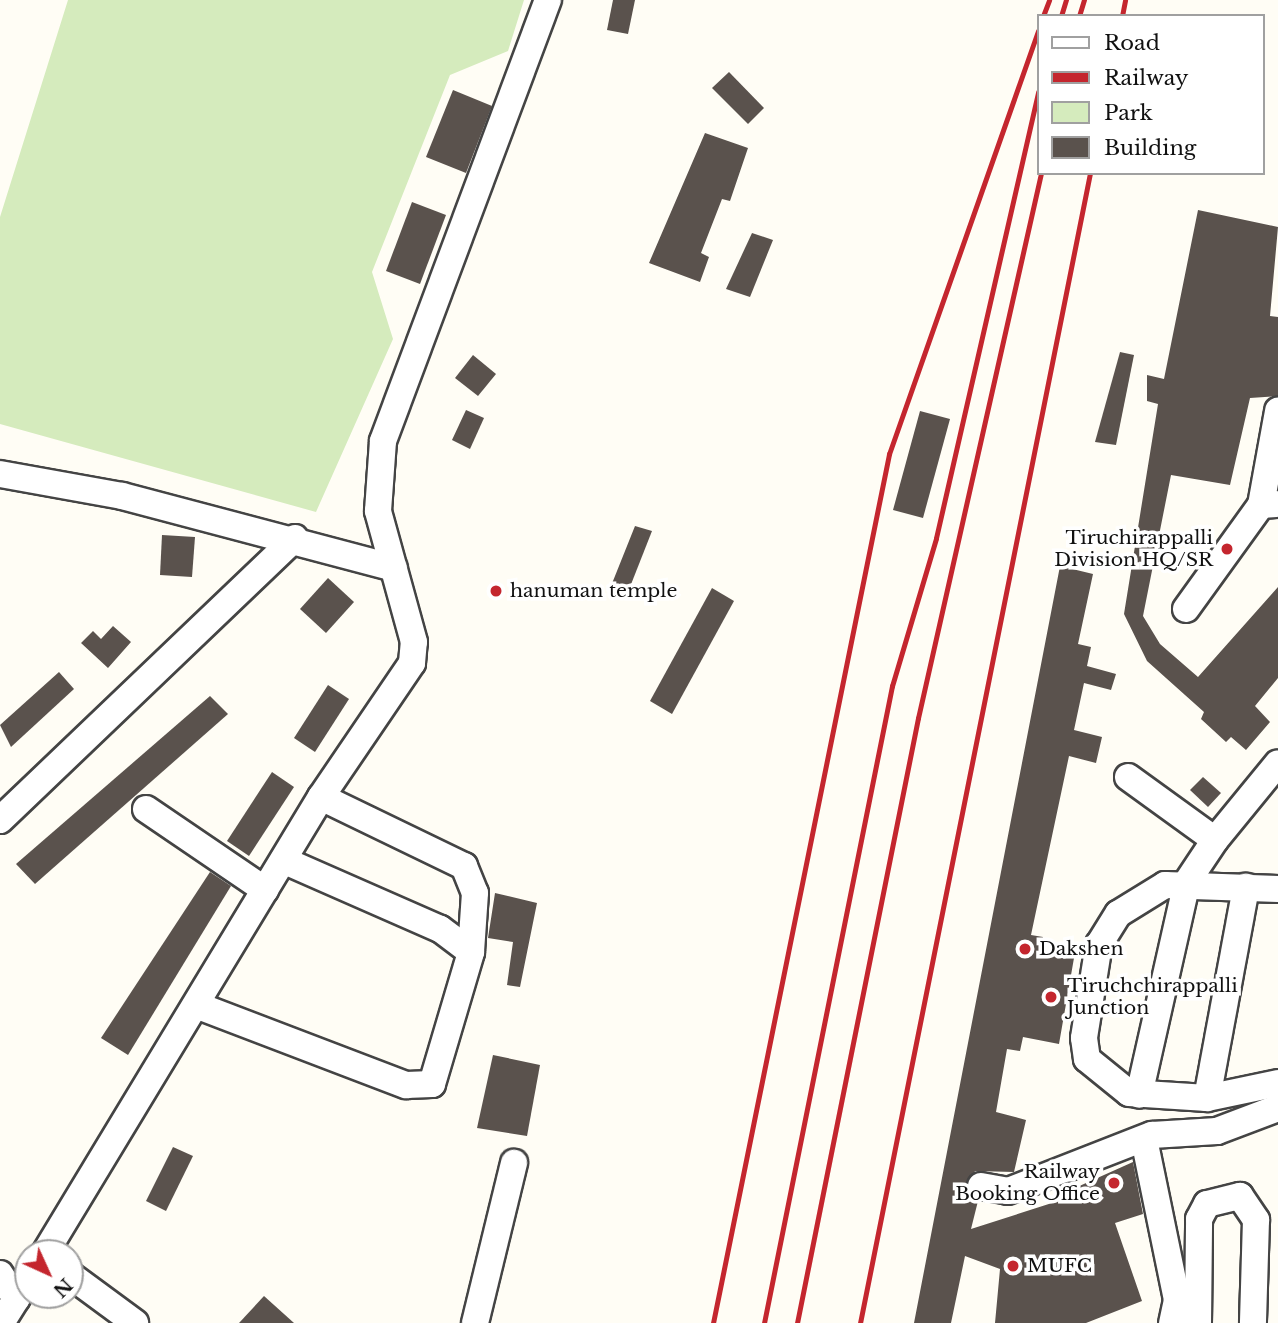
<!DOCTYPE html>
<style>
body{margin:0}
#map{position:relative;width:1278px;height:1323px;overflow:hidden;background:#fffdf5;font-family:"Libre Baskerville",serif}
div>[style]{position:absolute}
[style*='--x']{left:calc(var(--x)*1px);top:calc(var(--y)*1px);width:calc(var(--w)*1px);rotate:calc(var(--a)*1deg)}
.green>*{inset:0;background:#d5ebbd}
.building>*{inset:0;background:#5a524d}
.roads{filter:drop-shadow(2px 0 #444) drop-shadow(-2px 0 #444) drop-shadow(0 2px #444) drop-shadow(0 -2px #444)}
.minor>*{height:26px;margin:-13px;padding:0 13px;transform-origin:13px;border-radius:13px;background:#fff}
.rail>*{height:5px;margin:-2.5px;padding:0 2.5px;transform-origin:2.5px;border-radius:2.5px;background:#c4262e}
.dots>*{width:19px;height:19px;translate:-50% -50%;box-sizing:border-box;border:4px solid #fff;border-radius:50%}
span{translate:-50% -50%;white-space:nowrap;text-align:center;line-height:1.15;-webkit-text-stroke:7px #fff;paint-order:stroke}
.poi-label{font-size:19px;color:#111}
.right{translate:-100% -50%;text-align:right}
.left{translate:0 -50%;text-align:left}
.legend{position:absolute;left:1037px;top:14px;width:228px;height:161px;box-sizing:border-box;background:#fff;border:2px solid #a0a0a0;margin:0;padding:9px 12px;list-style:none;font-size:21px;color:#111}
.legend li{display:flex;align-items:center;gap:14px;height:35px}
.legend b{width:35px;border:2px solid #a0a0a0}
.north{position:absolute;left:14px;top:1239px;width:70px;height:70px;box-sizing:border-box;background:#fff;border:2px solid #a0a0a0;border-radius:50%;rotate:135deg;font-size:19px;font-weight:700;line-height:28px;text-align:center;color:#111}
.north::after{content:'';display:block;margin:auto;width:24px;height:32px;background:#c4262e;clip-path:polygon(50% 0,100% 100%,50% 72%,0 100%)}
</style>
<div id="map">
<div class="green">
<i style="clip-path:polygon(68px 0,524px 0,508px 51px,450px 75px,372px 272px,393px 339px,316px 512px,0 424px,0 217px)"></i>
</div>
<div class="building">
<i style="clip-path:polygon(613px 0,635px 0,628px 34px,607px 30px)"></i>
<i style="clip-path:polygon(729px 72px,764px 108px,748px 124px,712px 88px)"></i>
<i style="clip-path:polygon(453px 90px,492px 106px,466px 173px,426px 157px)"></i>
<i style="clip-path:polygon(705px 133px,748px 148px,730px 201px,722px 199px,701px 253px,709px 257px,700px 282px,649px 263px)"></i>
<i style="clip-path:polygon(412px 202px,446px 215px,420px 284px,386px 271px)"></i>
<i style="clip-path:polygon(1198px 210px,1278px 227px,1270px 316px,1278px 317px,1278px 396px,1250px 398px,1230px 485px,1171px 475px,1143px 616px,1160px 644px,1198px 677px,1278px 587px,1278px 678px,1255px 706px,1270px 722px,1246px 750px,1231px 737px,1226px 742px,1201px 719px,1204px 712px,1147px 661px,1124px 614px,1158px 404px,1147px 401px,1147px 375px,1164px 379px)"></i>
<i style="clip-path:polygon(752px 233px,773px 240px,750px 297px,726px 289px)"></i>
<i style="clip-path:polygon(1120px 352px,1134px 355px,1116px 445px,1095px 442px)"></i>
<i style="clip-path:polygon(473px 355px,496px 374px,478px 396px,455px 378px)"></i>
<i style="clip-path:polygon(466px 410px,484px 418px,470px 449px,452px 440px)"></i>
<i style="clip-path:polygon(920px 411px,950px 419px,923px 518px,893px 510px)"></i>
<i style="clip-path:polygon(635px 526px,652px 531px,628px 592px,611px 586px)"></i>
<i style="clip-path:polygon(162px 535px,195px 537px,192px 577px,160px 575px)"></i>
<i style="clip-path:polygon(1060px 566px,1093px 574px,1078px 644px,1091px 647px,1087px 666px,1116px 674px,1111px 690px,1084px 683px,1074px 730px,1102px 737px,1096px 763px,1069px 756px,1031px 935px,1043px 937px,1040px 951px,1074px 958px,1059px 1044px,1023px 1037px,1020px 1051px,1007px 1049px,996px 1112px,1026px 1120px,1014px 1172px,975px 1171px,966px 1191px,978px 1201px,971px 1229px,1080px 1194px,1066px 1192px,1133px 1162px,1143px 1214px,1115px 1223px,1142px 1301px,1086px 1323px,995px 1323px,1000px 1269px,965px 1256px,951px 1323px,914px 1323px)"></i>
<i style="clip-path:polygon(328px 578px,354px 602px,326px 633px,300px 609px)"></i>
<i style="clip-path:polygon(712px 588px,734px 601px,672px 714px,650px 701px)"></i>
<i style="clip-path:polygon(113px 626px,131px 642px,108px 668px,81px 643px,93px 631px,101px 639px)"></i>
<i style="clip-path:polygon(59px 672px,74px 689px,11px 747px,0 725px)"></i>
<i style="clip-path:polygon(328px 685px,349px 699px,315px 752px,294px 738px)"></i>
<i style="clip-path:polygon(210px 696px,228px 714px,35px 884px,16px 864px)"></i>
<i style="clip-path:polygon(272px 772px,294px 787px,249px 856px,227px 841px)"></i>
<i style="clip-path:polygon(1203px 777px,1221px 793px,1208px 807px,1190px 790px)"></i>
<i style="clip-path:polygon(210px 872px,231px 886px,128px 1055px,101px 1038px)"></i>
<i style="clip-path:polygon(495px 893px,537px 903px,520px 987px,507px 985px,513px 942px,488px 938px)"></i>
<i style="clip-path:polygon(493px 1055px,540px 1065px,527px 1136px,477px 1128px)"></i>
<i style="clip-path:polygon(173px 1147px,193px 1156px,166px 1211px,146px 1201px)"></i>
<i style="clip-path:polygon(264px 1296px,294px 1323px,239px 1323px)"></i>
</div>
<div class="roads">
<div class="minor">
<i style="--x:0;--y:474;--w:124;--a:10.2"></i>
<i style="--x:122;--y:496;--w:281;--a:14.8"></i>
<i style="--x:1276;--y:504;--w:15;--a:176"></i>
<i style="--x:1261;--y:505;--w:96;--a:-79.7"></i>
<i style="--x:1186;--y:609;--w:128;--a:-54.2"></i>
<i style="--x:1128;--y:777;--w:107;--a:35.9"></i>
<i style="--x:1215;--y:840;--w:50;--a:123.7"></i>
<i style="--x:1187;--y:882;--w:218;--a:102.7"></i>
<i style="--x:321;--y:797;--w:159;--a:25.8"></i>
<i style="--x:464;--y:866;--w:29;--a:68"></i>
<i style="--x:475;--y:893;--w:59;--a:93.9"></i>
<i style="--x:146;--y:809;--w:144;--a:34.2"></i>
<i style="--x:0;--y:820;--w:408;--a:-43.7"></i>
<i style="--x:1215;--y:840;--w:99;--a:-50.7"></i>
<i style="--x:1278;--y:889;--w:113;--a:-178"></i>
<i style="--x:1165;--y:885;--w:55;--a:148.3"></i>
<i style="--x:1118;--y:914;--w:36;--a:122"></i>
<i style="--x:1099;--y:944;--w:95;--a:99.1"></i>
<i style="--x:1084;--y:1038;--w:21;--a:82"></i>
<i style="--x:1087;--y:1059;--w:54;--a:39"></i>
<i style="--x:1129;--y:1093;--w:78;--a:3.7"></i>
<i style="--x:1207;--y:1098;--w:73;--a:-11.9"></i>
<i style="--x:196;--y:1005;--w:225;--a:20.9"></i>
<i style="--x:406;--y:1085;--w:26;--a:-2"></i>
<i style="--x:432;--y:1084;--w:138;--a:-73.5"></i>
<i style="--x:471;--y:952;--w:39;--a:-143"></i>
<i style="--x:440;--y:929;--w:171;--a:-156.3"></i>
<i style="--x:1207;--y:1098;--w:215;--a:-79.5"></i>
<i style="--x:1144;--y:1139;--w:164;--a:78.4"></i>
<i style="--x:1177;--y:1300;--w:24;--a:102"></i>
<i style="--x:981;--y:1186;--w:27;--a:10"></i>
<i style="--x:1008;--y:1191;--w:155;--a:-21.3"></i>
<i style="--x:1152;--y:1135;--w:65;--a:-3.5"></i>
<i style="--x:1217;--y:1131;--w:65;--a:-20.7"></i>
<i style="--x:45;--y:1253;--w:533;--a:-58.82"></i>
<i style="--x:321;--y:797;--w:162;--a:-55.8"></i>
<i style="--x:412;--y:663;--w:21;--a:-85"></i>
<i style="--x:414;--y:642;--w:136;--a:-105.4"></i>
<i style="--x:378;--y:511;--w:70;--a:-85.9"></i>
<i style="--x:383;--y:441;--w:471;--a:-69.5"></i>
<i style="--x:0;--y:1274;--w:30;--a:57"></i>
<i style="--x:70;--y:1275;--w:81;--a:36.4"></i>
<i style="--x:1;--y:1323;--w:51;--a:-57.9"></i>
<i style="--x:475;--y:1323;--w:165;--a:-76.3"></i>
<i style="--x:1198;--y:1323;--w:104;--a:-89.4"></i>
<i style="--x:1199;--y:1219;--w:17;--a:-62"></i>
<i style="--x:1207;--y:1204;--w:34;--a:-14"></i>
<i style="--x:1240;--y:1196;--w:29;--a:56"></i>
<i style="--x:1256;--y:1220;--w:103;--a:91.7"></i>
</div>
</div>
<div class="rail">
<i style="--x:1043;--y:16;--w:17;--a:-69"></i>
<i style="--x:1061;--y:16;--w:17;--a:-73"></i>
<i style="--x:1079;--y:16;--w:17;--a:-73"></i>
<i style="--x:1122;--y:16;--w:16;--a:-79"></i>
<i style="--x:713;--y:1323;--w:887;--a:-78.55"></i>
<i style="--x:889;--y:454;--w:449;--a:-70.6"></i>
<i style="--x:764;--y:1323;--w:650;--a:-78.64"></i>
<i style="--x:892;--y:686;--w:154;--a:-73.4"></i>
<i style="--x:936;--y:538;--w:458;--a:-77.1"></i>
<i style="--x:797;--y:1323;--w:617;--a:-78.69"></i>
<i style="--x:918;--y:718;--w:559;--a:-77.28"></i>
<i style="--x:860;--y:1323;--w:1173;--a:-78.69"></i>
</div>
<div class="dots">
<i style="left:1227px;top:549px;background:#c4262e"></i>
<i style="left:496px;top:591px;background:#c4262e"></i>
<i style="left:1025px;top:949px;background:#c4262e"></i>
<i style="left:1051px;top:997px;background:#c4262e"></i>
<i style="left:1114px;top:1183px;background:#c4262e"></i>
<i style="left:1013px;top:1266px;background:#c4262e"></i>
</div>
<div class="poi-label">
<span class="right" style="left:1213px;top:549px">Tiruchirappalli<br>Division HQ/SR</span>
<span class="left" style="left:510px;top:591px">hanuman temple</span>
<span class="left" style="left:1039px;top:949px">Dakshen</span>
<span class="left" style="left:1067px;top:997px">Tiruchchirappalli<br>Junction</span>
<span class="right" style="left:1100px;top:1183px">Railway<br>Booking Office</span>
<span class="left" style="left:1027px;top:1266px">MUFC</span>
</div>
<ul class="legend">
<li><b style="height:9px;background:#fff"></b>Road</li>
<li><b style="height:9px;background:#c4262e"></b>Railway</li>
<li><b style="height:19px;background:#d5ebbd"></b>Park</li>
<li><b style="height:19px;background:#5a524d"></b>Building</li>
</ul>
<div class="north">N</div>
</div>
